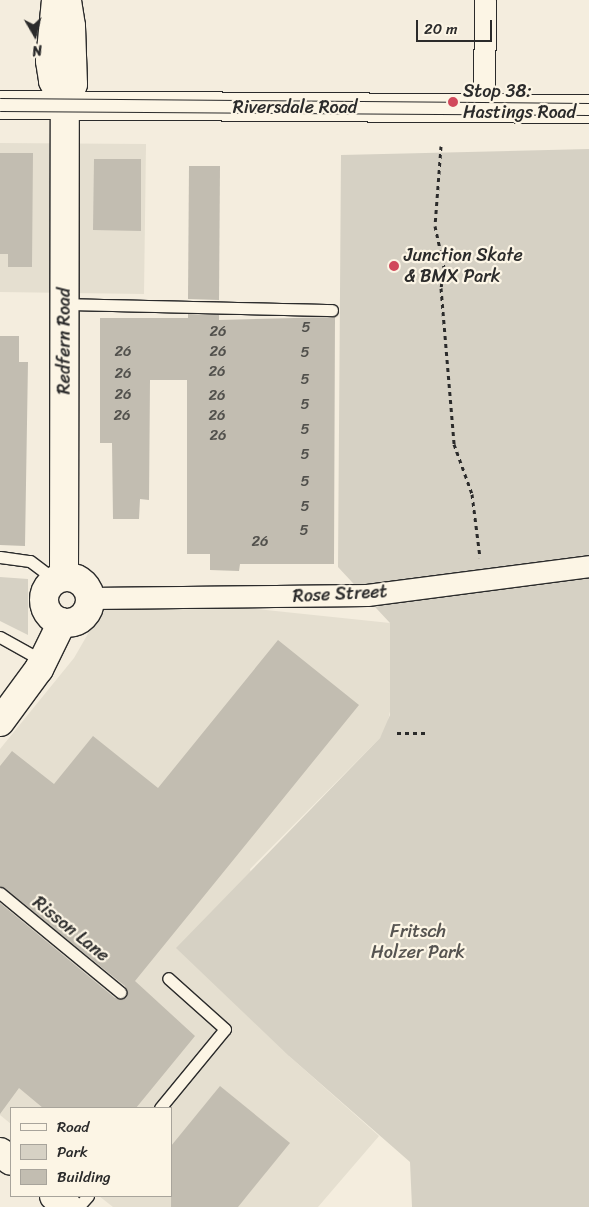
<!DOCTYPE html>
<style>
body{margin:0}
#map{position:relative;width:589px;height:1207px;overflow:hidden;background:#f4edde;font-family:Sriracha,sans-serif}
div>[style]{position:absolute}
[style*='--x']{left:calc(var(--x)*1px);top:calc(var(--y)*1px);width:calc(var(--w)*1px);rotate:calc(var(--a)*1deg)}
.built>*{inset:0;background:#e5dfd0}
.green>*{inset:0;background:#d6d1c4}
.building>*{inset:0;background:#c2bdb1}
.path>*{height:3px;margin-top:-1.5px;transform-origin:0;background:repeating-linear-gradient(90deg,#2b2b2b 0 4px,transparent 0 8px)}
.roads{filter:drop-shadow(1px 0 #2b2b2b) drop-shadow(-1px 0 #2b2b2b) drop-shadow(0 1px #2b2b2b) drop-shadow(0 -1px #2b2b2b)}
.lane>*{height:11px;margin:-5.5px;padding:0 5.5px;transform-origin:5.5px;border-radius:5.5px;background:#fcf5e5}
.street>*{height:21px;margin:-10.5px;padding:0 10.5px;transform-origin:10.5px;border-radius:10.5px;background:#fcf5e5}
.secondary>*{height:28px;margin:-14px;padding:0 14px;transform-origin:14px;border-radius:14px;background:#fcf5e5}
.secondary>.ring{margin:-14px;padding:0;box-sizing:content-box;background:none;border:28px solid #fcf5e5;border-radius:50%}
.primary>*{height:28px;margin:-14px;padding:0 14px;transform-origin:14px;border-radius:14px;background:#fcf5e5}
.tram>*{height:1px;margin:-0.5px;padding:0 0.5px;transform-origin:0.5px;border-radius:0.5px;background:#2b2b2b}
.dots>*{width:14px;height:14px;translate:-50% -50%;box-sizing:border-box;border:2px solid #fcf5e5;border-radius:50%}
span{translate:-50% -50%;white-space:nowrap;text-align:center;line-height:1.15;-webkit-text-stroke:4.5px #fcf5e5;paint-order:stroke}
.number-label{font-size:15px;color:#51504c}
.number-label span{-webkit-text-stroke-width:0}
.poi-label{font-size:18px;color:#2b2b2b}
.left{translate:0 -50%;text-align:left}
.street-label{font-size:18px;color:#2b2b2b}
.park-label{font-size:18px;color:#565451}
.legend{position:absolute;left:10px;top:1107px;width:162px;height:90px;box-sizing:border-box;background:#fcf5e5;border:1px solid #a8a49b;margin:0;padding:6px 9px;list-style:none;font-size:15px;color:#2b2b2b}
.legend li{display:flex;align-items:center;gap:10px;height:25px}
.legend b{width:25px;border:1px solid #a8a49b}
.north{position:absolute;left:10px;top:10px;width:50px;height:50px;-webkit-text-stroke:4px #fcf5e5;paint-order:stroke;rotate:172deg;font-size:14px;font-weight:700;line-height:20px;text-align:center;color:#2b2b2b}
.north::after{content:'';display:block;margin:auto;width:18px;height:22px;background:#2b2b2b;clip-path:polygon(50% 0,100% 100%,50% 72%,0 100%)}
.scale{position:absolute;left:416px;top:20px;width:76px;height:22px;box-sizing:border-box;border:2px solid #2b2b2b;border-top:0;padding-left:6px;font-size:15px;line-height:18px;white-space:nowrap;color:#2b2b2b;-webkit-text-stroke:4px #fcf5e5;paint-order:stroke}
</style>
<div id="map">
<div class="built">
<i style="clip-path:polygon(0 143px,146px 144px,144px 294px,0 292px)"></i>
<i style="clip-path:polygon(111px 594px,390px 623px,392px 702px,387px 726px,380px 738px,250px 869px,289px 1056px,379px 1136px,318px 1207px,113px 1207px,99px 1196px,171px 1196px,171px 1108px,11px 1108px,11px 1124px,0 1115px,0 749px,74px 658px)"></i>
</div>
<div class="green">
<i style="clip-path:polygon(589px 149px,589px 1207px,412px 1207px,410px 1162px,289px 1056px,176px 948px,380px 738px,390px 715px,390px 623px,338px 567px,341px 155px)"></i>
<i style="clip-path:polygon(0 577px,28px 579px,28px 635px,0 621px)"></i>
</div>
<div class="building">
<i style="clip-path:polygon(0 153px,33px 153px,32px 267px,8px 267px,8px 254px,0 254px)"></i>
<i style="clip-path:polygon(94px 159px,141px 159px,141px 231px,93px 230px)"></i>
<i style="clip-path:polygon(189px 166px,220px 166px,219px 300px,188px 299px)"></i>
<i style="clip-path:polygon(188px 314px,219px 315px,219px 320px,335px 317px,334px 564px,240px 564px,239px 571px,210px 570px,210px 554px,187px 554px,187px 380px,150px 380px,149px 500px,140px 499px,139px 519px,113px 519px,112px 443px,100px 443px,100px 318px,188px 318px)"></i>
<i style="clip-path:polygon(0 336px,19px 336px,19px 362px,28px 362px,25px 546px,0 545px)"></i>
<i style="clip-path:polygon(278px 640px,359px 705px,135px 981px,195px 1036px,136px 1108px,43px 1108px,19px 1088px,0 1114px,0 903px,115px 998px,123px 999px,127px 993px,125px 986px,0 886px,0 766px,12px 751px,54px 784px,93px 736px,158px 788px)"></i>
<i style="clip-path:polygon(220px 1086px,290px 1143px,238px 1207px,171px 1207px,171px 1146px)"></i>
</div>
<div class="path">
<i style="--x:441;--y:146;--w:80;--a:94.3"></i>
<i style="--x:435;--y:226;--w:42;--a:77.6"></i>
<i style="--x:444;--y:267;--w:21;--a:98"></i>
<i style="--x:441;--y:288;--w:157;--a:85.2"></i>
<i style="--x:454;--y:444;--w:53;--a:70.2"></i>
<i style="--x:472;--y:494;--w:64;--a:82.8"></i>
<i style="--x:397;--y:733;--w:30;--a:0"></i>
</div>
<div class="roads">
<div class="lane">
<i style="--x:64;--y:304;--w:268;--a:1.3"></i>
<i style="--x:0;--y:557;--w:30;--a:8"></i>
<i style="--x:30;--y:561;--w:31;--a:37"></i>
<i style="--x:0;--y:637;--w:49;--a:29.2"></i>
<i style="--x:0;--y:893;--w:156;--a:39.5"></i>
<i style="--x:160;--y:1108;--w:102;--a:-50.6"></i>
<i style="--x:225;--y:1029;--w:76;--a:-138.2"></i>
<i style="--x:78;--y:1207;--w:15;--a:-48"></i>
</div>
<div class="street">
<i style="--x:484;--y:108;--w:108;--a:-89.5"></i>
<i style="--x:90;--y:598;--w:277;--a:-0.6"></i>
<i style="--x:367;--y:595;--w:224;--a:-7.4"></i>
</div>
<div class="secondary">
<i style="--x:56;--y:0;--w:61;--a:95.6"></i>
<i style="--x:50;--y:61;--w:20;--a:81"></i>
<i style="--x:53;--y:81;--w:27;--a:63"></i>
<i style="--x:64;--y:577;--w:472;--a:-89.9"></i>
<i style="--x:65;--y:105;--w:22;--a:-69"></i>
<i style="--x:73;--y:84;--w:58;--a:-92"></i>
<i style="--x:71;--y:26;--w:26;--a:-99"></i>
<i class="ring" style="left:44px;top:577px;width:18px;height:18px"></i>
<i style="--x:0;--y:722;--w:66;--a:-53.7"></i>
<i style="--x:39;--y:669;--w:52;--a:-63.9"></i>
</div>
<div class="primary">
<i style="--x:0;--y:105;--w:589;--a:0.39"></i>
<i style="--x:0;--y:1152;--w:14;--a:39"></i>
<i style="--x:54;--y:1196;--w:18;--a:38"></i>
</div>
</div>
<div class="tram">
<i style="--x:0;--y:98;--w:589;--a:0.49"></i>
<i style="--x:0;--y:111;--w:589;--a:0.39"></i>
</div>
<div class="dots">
<i style="left:453px;top:102px;background:#d1495b"></i>
<i style="left:394px;top:266px;background:#d1495b"></i>
</div>
<div class="number-label">
<span style="left:306px;top:328px">5</span>
<span style="left:218px;top:332px">26</span>
<span style="left:123px;top:352px">26</span>
<span style="left:218px;top:352px">26</span>
<span style="left:305px;top:353px">5</span>
<span style="left:217px;top:372px">26</span>
<span style="left:123px;top:374px">26</span>
<span style="left:305px;top:380px">5</span>
<span style="left:123px;top:395px">26</span>
<span style="left:217px;top:396px">26</span>
<span style="left:305px;top:405px">5</span>
<span style="left:122px;top:416px">26</span>
<span style="left:217px;top:416px">26</span>
<span style="left:305px;top:430px">5</span>
<span style="left:218px;top:436px">26</span>
<span style="left:305px;top:455px">5</span>
<span style="left:305px;top:482px">5</span>
<span style="left:305px;top:507px">5</span>
<span style="left:304px;top:531px">5</span>
<span style="left:260px;top:542px">26</span>
</div>
<div class="poi-label">
<span class="left" style="left:463px;top:102px">Stop 38:<br>Hastings Road</span>
<span class="left" style="left:404px;top:266px">Junction Skate<br>&amp; BMX Park</span>
</div>
<div class="street-label">
<span style="left:295px;top:107px">Riversdale Road</span>
<span style="left:64px;top:341px;rotate:-90deg">Redfern Road</span>
<span style="left:340px;top:594px;rotate:-3deg">Rose Street</span>
<span style="left:71px;top:929px;rotate:39deg">Risson Lane</span>
</div>
<div class="park-label">
<span style="left:418px;top:942px">Fritsch<br>Holzer Park</span>
</div>
<ul class="legend">
<li><b style="height:6px;background:#fcf5e5"></b>Road</li>
<li><b style="height:14px;background:#d6d1c4"></b>Park</li>
<li><b style="height:14px;background:#c2bdb1"></b>Building</li>
</ul>
<div class="north">N</div>
<div class="scale">20 m</div>
</div>
